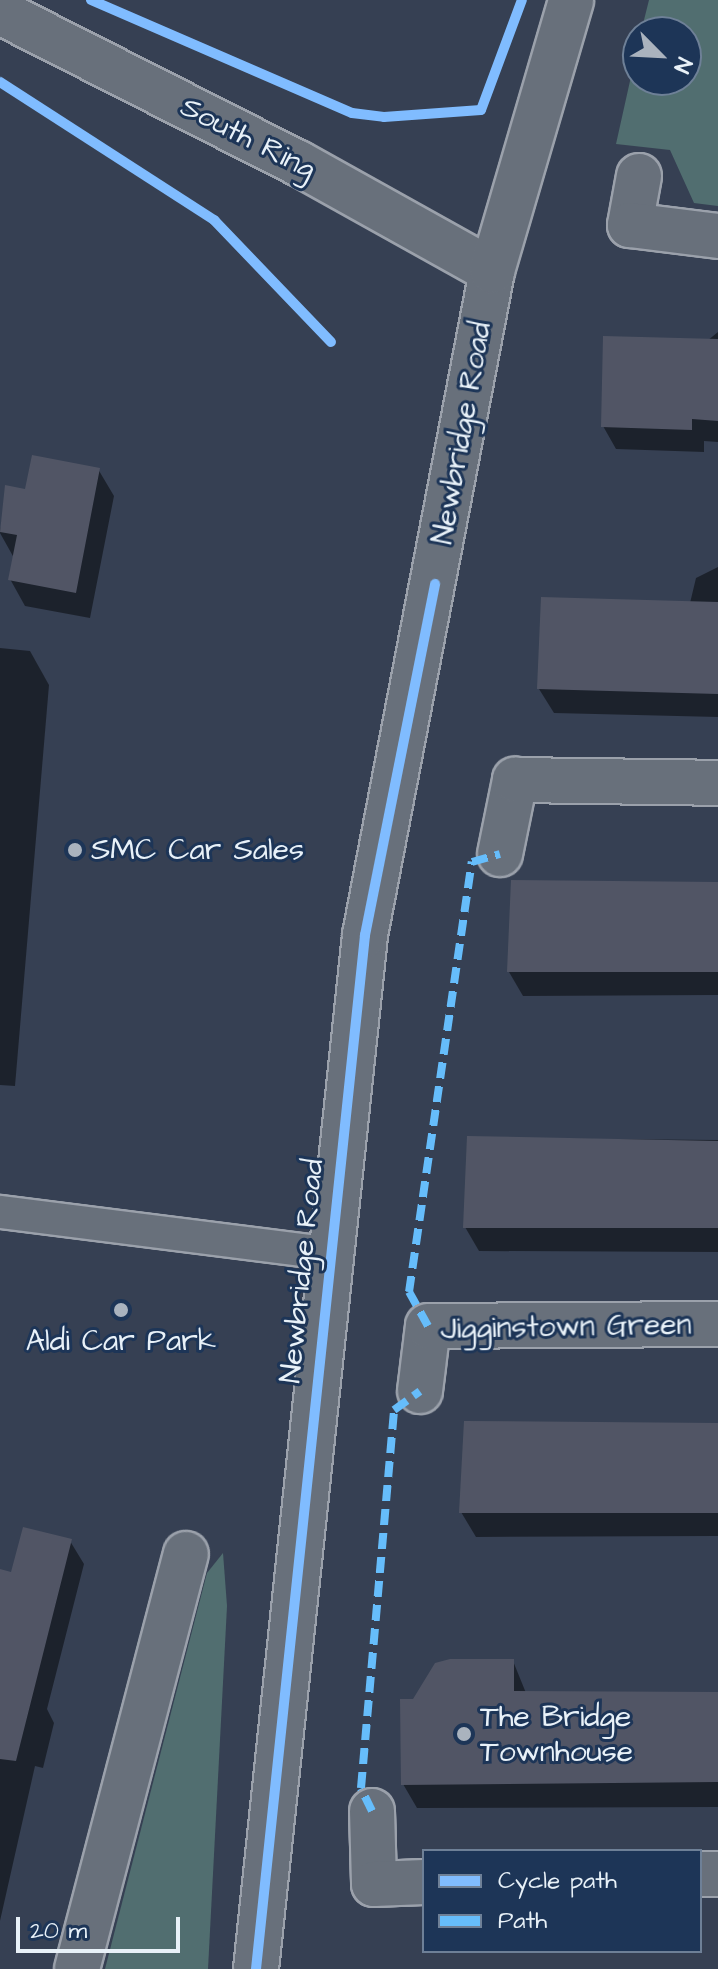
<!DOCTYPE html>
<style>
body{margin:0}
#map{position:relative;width:718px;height:1969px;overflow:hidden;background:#364053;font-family:"Architects Daughter",sans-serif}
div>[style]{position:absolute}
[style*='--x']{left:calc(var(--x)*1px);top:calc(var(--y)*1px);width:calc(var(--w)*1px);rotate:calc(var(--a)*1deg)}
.green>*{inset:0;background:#516e70}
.shadow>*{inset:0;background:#0007}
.building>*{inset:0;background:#515565}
.roads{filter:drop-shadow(2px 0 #9ba1ab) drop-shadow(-2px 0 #9ba1ab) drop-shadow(0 2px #9ba1ab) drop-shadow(0 -2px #9ba1ab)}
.lane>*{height:32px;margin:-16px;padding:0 16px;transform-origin:16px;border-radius:16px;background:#68707b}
.street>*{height:44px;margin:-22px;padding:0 22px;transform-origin:22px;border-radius:22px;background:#68707b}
.secondary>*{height:44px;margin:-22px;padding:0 22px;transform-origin:22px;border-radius:22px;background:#68707b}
.quiet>*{height:8px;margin-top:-4px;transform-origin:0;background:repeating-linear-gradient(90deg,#66bdfb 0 16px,transparent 0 24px)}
.cycleway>*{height:10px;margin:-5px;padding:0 5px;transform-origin:5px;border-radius:5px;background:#80bcff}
.dots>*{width:22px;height:22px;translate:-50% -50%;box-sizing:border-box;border:4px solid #1d3557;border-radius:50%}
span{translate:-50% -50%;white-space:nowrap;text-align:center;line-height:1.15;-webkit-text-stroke:6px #1d3557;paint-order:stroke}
.street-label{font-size:30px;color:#e8f1f8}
.poi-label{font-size:30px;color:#e8f1f8}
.left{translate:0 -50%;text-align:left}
.legend{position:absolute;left:422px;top:1849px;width:280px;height:104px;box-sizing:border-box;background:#1d3557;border:2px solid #6e8097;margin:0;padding:10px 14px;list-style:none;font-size:24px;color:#e8f1f8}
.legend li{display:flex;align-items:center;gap:16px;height:40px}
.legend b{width:40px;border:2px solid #6e8097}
.north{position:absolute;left:622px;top:16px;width:80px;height:80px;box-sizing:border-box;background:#1d3557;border:2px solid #6e8097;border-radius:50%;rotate:114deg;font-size:22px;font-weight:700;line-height:32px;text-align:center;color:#e8f1f8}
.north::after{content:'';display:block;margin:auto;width:28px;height:36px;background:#aab3be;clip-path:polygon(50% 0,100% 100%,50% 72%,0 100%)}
.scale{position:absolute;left:16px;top:1917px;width:164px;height:36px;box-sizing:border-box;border:4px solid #e8f1f8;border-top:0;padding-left:10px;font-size:24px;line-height:28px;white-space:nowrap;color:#e8f1f8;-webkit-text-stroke:6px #1d3557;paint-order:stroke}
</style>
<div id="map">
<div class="green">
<i style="clip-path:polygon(649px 0,718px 0,718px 206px,694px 203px,670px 150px,616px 144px,638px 45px,638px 80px,686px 80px,686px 32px,641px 32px)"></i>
<i style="clip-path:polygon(223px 1553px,227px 1606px,208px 1969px,105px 1969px,207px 1573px)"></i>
</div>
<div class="shadow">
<i style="clip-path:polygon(718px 332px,718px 442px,704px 441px,704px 452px,616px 449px,603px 426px)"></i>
<i style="clip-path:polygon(98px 469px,114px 496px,90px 618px,25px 606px,10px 579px,14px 558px,0 533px,7px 487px,27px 491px)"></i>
<i style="clip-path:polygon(718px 567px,718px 717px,554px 713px,539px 689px,690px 603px,696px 578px)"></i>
<i style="clip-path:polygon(0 648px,30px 651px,49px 685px,15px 1086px,0 1085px)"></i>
<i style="clip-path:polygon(513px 882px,718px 882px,718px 995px,523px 996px,509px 972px)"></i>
<i style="clip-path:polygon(469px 1138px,718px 1140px,718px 1252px,479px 1251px,465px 1227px)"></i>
<i style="clip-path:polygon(718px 1425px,718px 1536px,476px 1537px,461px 1512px)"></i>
<i style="clip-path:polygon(70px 1541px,84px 1564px,47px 1709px,54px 1723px,43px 1768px,35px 1766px,0 1921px,0 1571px,13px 1574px)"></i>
<i style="clip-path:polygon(513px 1661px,526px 1693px,718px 1694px,718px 1807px,417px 1808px,403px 1784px,415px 1701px)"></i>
</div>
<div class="building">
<i style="clip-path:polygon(603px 336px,718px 339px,718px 421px,692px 419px,692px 430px,601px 427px)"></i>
<i style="clip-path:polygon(32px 455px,100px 468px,76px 593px,8px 580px,17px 535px,0 532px,5px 485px,25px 489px)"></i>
<i style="clip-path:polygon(541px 597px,718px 602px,718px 694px,537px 689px)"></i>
<i style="clip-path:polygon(511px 880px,718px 882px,718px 972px,507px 972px)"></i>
<i style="clip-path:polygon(467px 1136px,718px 1141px,718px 1228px,463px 1228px)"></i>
<i style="clip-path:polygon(464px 1421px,718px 1423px,718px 1513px,459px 1513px)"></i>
<i style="clip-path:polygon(23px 1527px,72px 1539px,16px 1761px,0 1759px,0 1569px,11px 1572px)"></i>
<i style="clip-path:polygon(450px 1659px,514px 1659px,514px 1691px,718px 1692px,718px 1782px,401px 1785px,400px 1699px,413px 1699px,435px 1663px)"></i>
</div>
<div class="roads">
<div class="lane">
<i style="--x:0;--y:1212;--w:329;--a:7.2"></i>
</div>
<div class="street">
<i style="--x:639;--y:176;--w:50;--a:100.4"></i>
<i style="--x:630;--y:225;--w:89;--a:7.1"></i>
<i style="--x:500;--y:854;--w:76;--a:-78.5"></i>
<i style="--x:515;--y:780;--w:203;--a:0.8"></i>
<i style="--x:420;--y:1391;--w:65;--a:-83"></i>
<i style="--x:428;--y:1326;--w:290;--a:-0.4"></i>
<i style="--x:372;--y:1811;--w:73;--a:88.4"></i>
<i style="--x:374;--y:1884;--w:50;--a:-2.3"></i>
<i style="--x:700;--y:1874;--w:18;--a:0"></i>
<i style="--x:77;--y:1969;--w:429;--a:-75.3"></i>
</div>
<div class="secondary">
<i style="--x:0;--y:12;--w:334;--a:26.9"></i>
<i style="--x:298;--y:163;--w:222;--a:29.1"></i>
<i style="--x:256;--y:1969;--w:1040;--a:-83.98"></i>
<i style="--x:365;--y:935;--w:676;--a:-79.17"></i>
<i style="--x:492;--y:271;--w:282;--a:-73.7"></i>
</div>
</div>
<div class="quiet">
<i style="--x:428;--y:1326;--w:39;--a:-119"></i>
<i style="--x:409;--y:1292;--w:435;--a:-81.7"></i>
<i style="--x:472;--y:862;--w:29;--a:-16"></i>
<i style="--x:372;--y:1811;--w:25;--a:-116"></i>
<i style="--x:361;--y:1788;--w:379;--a:-85"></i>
<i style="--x:394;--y:1410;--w:32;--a:-36"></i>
</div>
<div class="cycleway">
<i style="--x:91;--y:0;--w:284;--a:23.4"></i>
<i style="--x:352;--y:113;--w:32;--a:7"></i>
<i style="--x:384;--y:117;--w:97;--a:-4.1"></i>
<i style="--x:481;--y:110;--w:117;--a:-69.6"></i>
<i style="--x:0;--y:82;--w:255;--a:32.8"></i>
<i style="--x:214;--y:220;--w:169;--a:46.2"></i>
<i style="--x:256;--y:1969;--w:1040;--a:-83.98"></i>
<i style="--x:365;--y:935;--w:358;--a:-78.7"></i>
</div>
<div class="dots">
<i style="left:75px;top:850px;background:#aab3be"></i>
<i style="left:121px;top:1310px;background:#aab3be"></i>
<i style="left:464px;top:1734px;background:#aab3be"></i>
</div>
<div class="street-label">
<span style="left:248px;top:138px;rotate:27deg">South Ring</span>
<span style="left:462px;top:433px;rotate:-80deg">Newbridge Road</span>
<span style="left:302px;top:1271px;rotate:-84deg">Newbridge Road</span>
<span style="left:566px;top:1327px;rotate:-1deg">Jigginstown Green</span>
</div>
<div class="poi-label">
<span class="left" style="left:91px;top:850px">SMC Car Sales</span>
<span style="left:121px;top:1341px">Aldi Car Park</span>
<span class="left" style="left:480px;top:1734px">The Bridge<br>Townhouse</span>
</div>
<ul class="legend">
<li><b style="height:10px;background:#80bcff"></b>Cycle path</li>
<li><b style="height:10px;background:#66bdfb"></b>Path</li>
</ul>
<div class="north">N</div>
<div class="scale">20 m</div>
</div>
